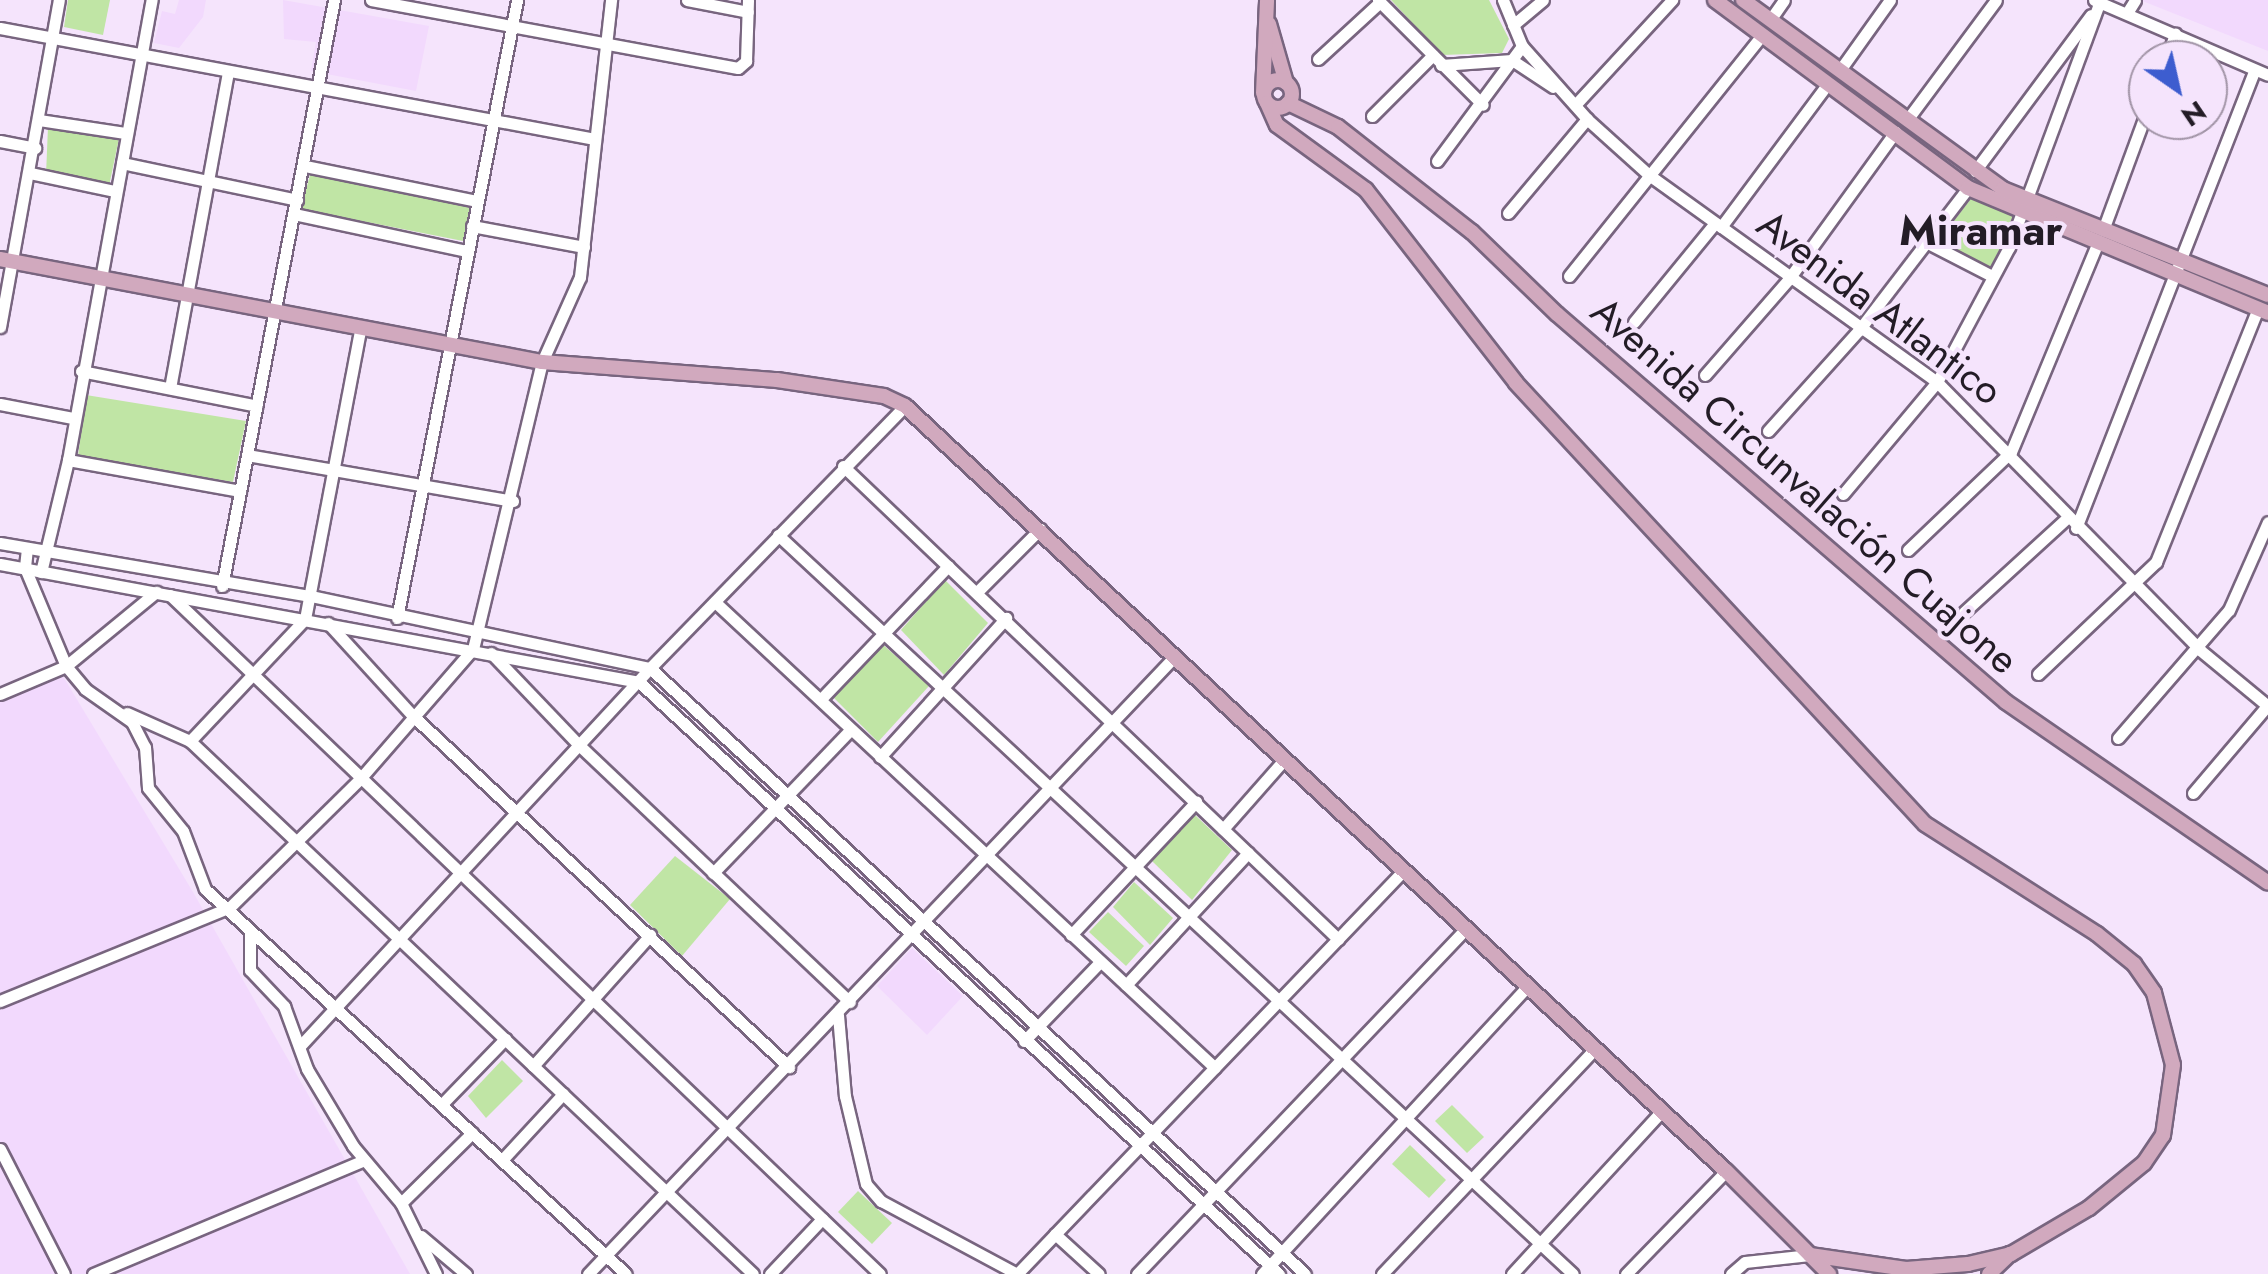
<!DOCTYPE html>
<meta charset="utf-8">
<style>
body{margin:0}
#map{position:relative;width:2268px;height:1274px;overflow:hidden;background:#f5e4fc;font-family:Jost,sans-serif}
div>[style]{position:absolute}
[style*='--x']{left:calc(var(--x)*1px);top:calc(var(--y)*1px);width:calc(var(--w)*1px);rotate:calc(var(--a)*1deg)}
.built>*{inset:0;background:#f2d9fd}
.green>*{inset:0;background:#c0e5a5}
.roads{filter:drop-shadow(2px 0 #78657f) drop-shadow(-2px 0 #78657f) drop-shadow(0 2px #78657f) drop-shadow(0 -2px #78657f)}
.minor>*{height:11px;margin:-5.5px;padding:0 5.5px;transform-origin:5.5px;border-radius:5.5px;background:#fff}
.major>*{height:14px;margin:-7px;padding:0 7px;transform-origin:7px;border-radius:7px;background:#d1a9be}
.major>.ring{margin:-7px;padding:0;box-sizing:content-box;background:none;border:14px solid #d1a9be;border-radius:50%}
span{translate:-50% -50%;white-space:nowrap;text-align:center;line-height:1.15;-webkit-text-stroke:8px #f5e4fc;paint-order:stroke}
.street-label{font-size:40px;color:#231c26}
.neighbourhood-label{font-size:42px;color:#231c26;font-weight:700}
.north{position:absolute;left:2128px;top:40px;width:100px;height:100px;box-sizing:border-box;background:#f5e4fc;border:2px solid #a194a6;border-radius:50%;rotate:146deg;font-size:28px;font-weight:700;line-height:40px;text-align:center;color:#231c26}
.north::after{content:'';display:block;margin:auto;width:35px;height:45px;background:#3d5dcf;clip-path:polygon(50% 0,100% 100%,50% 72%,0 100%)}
</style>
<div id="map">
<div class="built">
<i style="clip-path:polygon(179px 0,206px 0,203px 17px,179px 48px,154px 43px,162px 11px,175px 14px)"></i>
<i style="clip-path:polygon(283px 0,429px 26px,416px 91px,311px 71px,316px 42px,284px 39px)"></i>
<i style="clip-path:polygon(2140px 0,2268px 0,2268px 51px)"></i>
<i style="clip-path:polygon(58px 668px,193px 892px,410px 1274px,0 1274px,0 692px)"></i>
<i style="clip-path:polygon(912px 948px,963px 996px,927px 1035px,877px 986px)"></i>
</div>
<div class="green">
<i style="clip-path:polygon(68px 0,110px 0,103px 35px,64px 27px)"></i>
<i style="clip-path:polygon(1391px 0,1489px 0,1509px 39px,1502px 53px,1442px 55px)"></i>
<i style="clip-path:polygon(48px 127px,120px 134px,109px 186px,46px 175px)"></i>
<i style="clip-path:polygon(311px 171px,471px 208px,463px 241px,301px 209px)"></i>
<i style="clip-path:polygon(1981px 186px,2018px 203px,1991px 271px,1937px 242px)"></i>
<i style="clip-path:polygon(86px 395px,246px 421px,233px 482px,78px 456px)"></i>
<i style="clip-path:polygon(945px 580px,988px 623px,944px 675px,901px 630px)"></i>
<i style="clip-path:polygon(879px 641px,929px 686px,878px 742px,830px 694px)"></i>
<i style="clip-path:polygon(1195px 815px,1232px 850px,1192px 900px,1152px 861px)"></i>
<i style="clip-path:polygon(675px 856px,730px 899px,682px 956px,630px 905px)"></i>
<i style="clip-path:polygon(1134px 882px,1173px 918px,1150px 945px,1113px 907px)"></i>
<i style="clip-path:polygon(1108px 912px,1144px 946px,1126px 966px,1089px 932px)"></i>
<i style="clip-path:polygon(502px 1060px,523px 1081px,486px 1118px,468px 1096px)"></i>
<i style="clip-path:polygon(1452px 1105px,1484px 1137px,1467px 1153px,1435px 1121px)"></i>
<i style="clip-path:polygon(1410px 1145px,1446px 1180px,1429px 1198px,1392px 1164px)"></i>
<i style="clip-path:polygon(858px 1191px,892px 1223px,872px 1244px,838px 1212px)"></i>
</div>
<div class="roads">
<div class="minor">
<i style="--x:371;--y:0;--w:373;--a:10.5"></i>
<i style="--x:738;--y:68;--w:11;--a:-41"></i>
<i style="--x:746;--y:61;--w:61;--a:-88.1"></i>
<i style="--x:687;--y:0;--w:62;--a:11.1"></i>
<i style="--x:1378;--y:0;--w:148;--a:45"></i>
<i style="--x:1503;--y:0;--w:50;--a:67.6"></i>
<i style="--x:1522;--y:46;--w:98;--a:48.3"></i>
<i style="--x:1587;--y:119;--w:84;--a:42.1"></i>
<i style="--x:1649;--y:175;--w:355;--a:35.7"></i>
<i style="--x:1937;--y:382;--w:375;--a:45.5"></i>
<i style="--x:2200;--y:650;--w:88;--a:39.5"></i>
<i style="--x:2094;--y:0;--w:189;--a:23.3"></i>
<i style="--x:2127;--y:13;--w:15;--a:-58"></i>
<i style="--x:1770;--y:20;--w:24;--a:-55"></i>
<i style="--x:1513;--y:25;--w:39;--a:-40"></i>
<i style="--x:0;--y:28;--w:605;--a:10.57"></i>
<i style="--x:1318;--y:59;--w:84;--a:-42.6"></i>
<i style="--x:2166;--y:60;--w:28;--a:-71"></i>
<i style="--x:1441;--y:65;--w:71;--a:-4"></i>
<i style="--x:1512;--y:60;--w:49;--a:33.4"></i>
<i style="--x:1840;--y:70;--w:86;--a:-54.5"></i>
<i style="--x:1576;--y:104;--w:142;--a:-47.3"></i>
<i style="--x:1372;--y:116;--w:86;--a:-45"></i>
<i style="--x:39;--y:120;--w:87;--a:8.6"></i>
<i style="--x:1907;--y:120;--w:149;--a:-53.4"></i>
<i style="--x:0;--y:141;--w:36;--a:11"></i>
<i style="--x:1437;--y:161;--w:143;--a:-53.5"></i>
<i style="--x:122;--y:163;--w:179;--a:11.9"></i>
<i style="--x:305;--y:166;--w:176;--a:11.5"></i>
<i style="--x:1975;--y:171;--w:194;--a:-53.4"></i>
<i style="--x:30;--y:173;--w:87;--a:12"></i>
<i style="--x:1508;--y:213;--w:123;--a:-50"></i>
<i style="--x:294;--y:214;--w:177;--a:12.1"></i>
<i style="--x:472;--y:226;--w:114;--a:10.6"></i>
<i style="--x:1721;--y:227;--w:177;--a:-53.3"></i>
<i style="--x:2103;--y:230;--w:130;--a:-69.8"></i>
<i style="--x:1930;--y:244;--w:70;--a:27.3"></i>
<i style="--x:1569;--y:276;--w:307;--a:-51.3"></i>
<i style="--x:1634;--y:322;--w:128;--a:-50.7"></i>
<i style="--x:0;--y:327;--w:332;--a:-79.8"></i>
<i style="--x:81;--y:371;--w:179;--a:11.2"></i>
<i style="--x:1705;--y:375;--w:126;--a:-48.9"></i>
<i style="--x:1788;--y:280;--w:183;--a:-54.1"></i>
<i style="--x:170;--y:388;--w:322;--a:-79.6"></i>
<i style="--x:0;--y:404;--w:74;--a:10.9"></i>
<i style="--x:1768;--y:431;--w:136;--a:-48"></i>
<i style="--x:1859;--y:330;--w:179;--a:-52.5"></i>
<i style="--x:247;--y:455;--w:270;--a:9.8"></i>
<i style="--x:68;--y:460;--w:175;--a:10.2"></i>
<i style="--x:843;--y:466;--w:685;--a:43.7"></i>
<i style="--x:1843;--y:494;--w:146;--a:-50"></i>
<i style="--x:1937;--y:382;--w:153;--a:-61.9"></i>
<i style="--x:2009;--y:247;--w:259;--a:-69.7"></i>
<i style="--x:2076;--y:528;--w:490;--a:-68.7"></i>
<i style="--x:778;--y:535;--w:1085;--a:42.91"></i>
<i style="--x:0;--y:543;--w:315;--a:9.7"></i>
<i style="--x:311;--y:596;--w:347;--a:12"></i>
<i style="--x:650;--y:668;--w:892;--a:42.77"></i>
<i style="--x:27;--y:548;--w:20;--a:96"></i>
<i style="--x:25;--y:568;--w:106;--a:67.3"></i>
<i style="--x:66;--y:666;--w:30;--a:50"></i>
<i style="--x:85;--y:689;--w:57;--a:35.1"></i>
<i style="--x:132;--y:722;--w:28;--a:63"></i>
<i style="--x:145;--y:747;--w:41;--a:85.8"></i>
<i style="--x:148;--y:788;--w:55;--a:50.9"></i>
<i style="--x:183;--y:831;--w:62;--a:69.2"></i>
<i style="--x:205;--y:889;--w:570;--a:42.44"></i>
<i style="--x:1908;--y:550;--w:142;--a:-43.6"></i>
<i style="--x:2011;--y:452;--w:225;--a:-67.5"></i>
<i style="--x:0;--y:564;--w:650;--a:10.46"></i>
<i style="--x:639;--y:682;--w:872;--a:42.77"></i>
<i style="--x:41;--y:572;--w:115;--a:-76.4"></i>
<i style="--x:68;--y:460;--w:468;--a:-79.7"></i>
<i style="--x:222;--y:586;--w:597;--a:-79.18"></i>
<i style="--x:978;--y:591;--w:88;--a:-45"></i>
<i style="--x:170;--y:595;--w:982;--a:43.72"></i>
<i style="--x:715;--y:602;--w:683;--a:42.98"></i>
<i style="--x:1964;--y:612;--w:139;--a:-42.4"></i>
<i style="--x:397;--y:618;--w:630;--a:-79.01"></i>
<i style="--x:328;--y:623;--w:125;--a:47.6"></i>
<i style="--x:412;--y:715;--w:516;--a:43.04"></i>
<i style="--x:491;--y:653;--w:129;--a:46.3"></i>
<i style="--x:580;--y:746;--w:372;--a:43.5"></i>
<i style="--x:2038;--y:674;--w:163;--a:-43.5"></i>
<i style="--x:2156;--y:562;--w:274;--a:-68.1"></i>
<i style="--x:0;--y:694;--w:72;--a:-23"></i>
<i style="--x:66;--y:666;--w:117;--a:-39.4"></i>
<i style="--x:821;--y:699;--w:184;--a:-46.3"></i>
<i style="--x:127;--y:713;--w:69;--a:24"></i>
<i style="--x:190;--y:741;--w:775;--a:43.43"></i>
<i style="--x:2118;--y:738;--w:169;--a:-49.1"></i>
<i style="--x:2229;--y:610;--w:96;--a:-66.1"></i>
<i style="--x:190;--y:741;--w:168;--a:-46.7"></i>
<i style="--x:305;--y:619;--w:294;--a:-79.2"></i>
<i style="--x:880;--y:757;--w:188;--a:-47.8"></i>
<i style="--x:2193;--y:793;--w:116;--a:-49.6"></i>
<i style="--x:1223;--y:829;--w:89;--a:-48.6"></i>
<i style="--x:713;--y:873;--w:198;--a:-46.2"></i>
<i style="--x:250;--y:933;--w:37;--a:90"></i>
<i style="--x:250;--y:970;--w:50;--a:46.6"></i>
<i style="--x:284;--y:1006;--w:67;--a:69.9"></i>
<i style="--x:307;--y:1069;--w:90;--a:59.1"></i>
<i style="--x:353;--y:1146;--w:75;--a:49.9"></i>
<i style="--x:401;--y:1203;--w:79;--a:63.8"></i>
<i style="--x:1071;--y:935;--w:183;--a:-46.8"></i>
<i style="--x:1126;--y:985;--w:180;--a:-47.3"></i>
<i style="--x:0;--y:1001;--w:248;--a:-22.2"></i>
<i style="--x:230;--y:907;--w:181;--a:-44.6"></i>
<i style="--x:359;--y:780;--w:174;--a:-49"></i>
<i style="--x:473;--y:649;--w:295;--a:-76.5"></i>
<i style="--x:542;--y:362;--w:93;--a:-65.9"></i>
<i style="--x:580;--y:277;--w:279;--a:-83.6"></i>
<i style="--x:838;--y:1015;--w:81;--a:85.1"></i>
<i style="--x:845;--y:1096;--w:90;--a:76.6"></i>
<i style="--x:866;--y:1184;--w:23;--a:49"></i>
<i style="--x:881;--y:1201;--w:154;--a:28.2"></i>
<i style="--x:1024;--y:1041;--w:110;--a:-46.1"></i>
<i style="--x:300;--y:1046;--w:515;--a:-47.2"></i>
<i style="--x:650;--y:668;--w:366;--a:-45.8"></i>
<i style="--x:533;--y:1066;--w:176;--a:-48.2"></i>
<i style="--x:442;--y:1104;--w:91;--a:-45.9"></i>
<i style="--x:0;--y:1149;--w:140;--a:62.9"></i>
<i style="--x:502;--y:1160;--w:90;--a:-47.3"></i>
<i style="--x:401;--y:1203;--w:100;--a:-44.6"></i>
<i style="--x:1055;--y:1234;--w:59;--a:42.3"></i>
<i style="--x:421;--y:1236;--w:59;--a:40.2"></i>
<i style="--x:93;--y:1274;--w:294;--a:-22.8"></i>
<i style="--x:588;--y:1274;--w:852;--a:-46.47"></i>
<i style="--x:770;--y:1274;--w:76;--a:-46.6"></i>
<i style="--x:1017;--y:1274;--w:558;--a:-46.23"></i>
<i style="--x:1137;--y:1274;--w:476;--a:-46.4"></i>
<i style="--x:1262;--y:1274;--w:389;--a:-47.3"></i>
<i style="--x:1382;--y:1274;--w:308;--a:-46.6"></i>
<i style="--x:1512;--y:1274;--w:222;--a:-47.4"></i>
<i style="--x:1626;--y:1274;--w:144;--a:-45.8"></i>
<i style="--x:1731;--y:1274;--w:18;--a:-41"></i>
<i style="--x:1745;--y:1262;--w:65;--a:-6.1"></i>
</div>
<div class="major">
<i style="--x:1715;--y:0;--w:315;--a:36.6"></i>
<i style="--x:1968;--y:188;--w:325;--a:22.6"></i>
<i style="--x:1743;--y:0;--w:321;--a:36"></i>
<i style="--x:2003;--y:189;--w:285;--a:21.8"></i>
<i style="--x:1269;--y:24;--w:61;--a:73.9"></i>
<i class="ring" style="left:1264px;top:80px;width:14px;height:14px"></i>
<i style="--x:1263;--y:93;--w:93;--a:-87.5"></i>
<i style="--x:1267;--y:103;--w:24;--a:66"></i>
<i style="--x:1277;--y:125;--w:110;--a:36.1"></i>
<i style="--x:1366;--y:190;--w:244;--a:52.1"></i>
<i style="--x:1516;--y:383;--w:601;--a:47.16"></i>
<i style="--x:1925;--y:824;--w:204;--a:32.6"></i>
<i style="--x:2097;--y:934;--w:48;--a:39"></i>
<i style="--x:2134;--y:964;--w:35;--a:55"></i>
<i style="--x:2154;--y:993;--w:74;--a:75.2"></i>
<i style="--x:2173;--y:1065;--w:71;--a:98.1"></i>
<i style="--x:2163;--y:1135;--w:34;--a:124"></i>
<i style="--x:2144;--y:1163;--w:71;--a:140.7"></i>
<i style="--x:2089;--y:1208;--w:91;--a:149.5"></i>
<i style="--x:2011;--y:1254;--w:44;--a:166.9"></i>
<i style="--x:1968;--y:1264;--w:62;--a:175.4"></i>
<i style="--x:1906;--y:1269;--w:97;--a:-171.7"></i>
<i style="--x:1288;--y:103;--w:55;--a:25.6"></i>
<i style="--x:1338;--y:127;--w:170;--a:38.1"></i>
<i style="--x:1472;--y:232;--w:118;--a:44"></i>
<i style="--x:1557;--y:314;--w:593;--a:40.83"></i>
<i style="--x:2006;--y:702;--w:318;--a:34.6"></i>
<i style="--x:0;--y:259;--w:552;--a:10.76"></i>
<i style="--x:542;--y:362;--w:236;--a:4.4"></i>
<i style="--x:777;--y:380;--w:108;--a:8.5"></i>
<i style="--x:884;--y:396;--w:23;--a:25"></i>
<i style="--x:905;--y:406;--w:1122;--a:42.98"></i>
<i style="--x:1726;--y:1171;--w:146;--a:45"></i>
<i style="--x:1989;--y:1274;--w:29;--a:-44"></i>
</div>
</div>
<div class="street-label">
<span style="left:1880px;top:307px;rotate:37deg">Avenida Atlantico</span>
<span style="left:1805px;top:485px;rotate:41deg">Avenida Circunvalación Cuajone</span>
</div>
<div class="neighbourhood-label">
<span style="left:1981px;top:231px">Miramar</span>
</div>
<div class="north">N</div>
</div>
